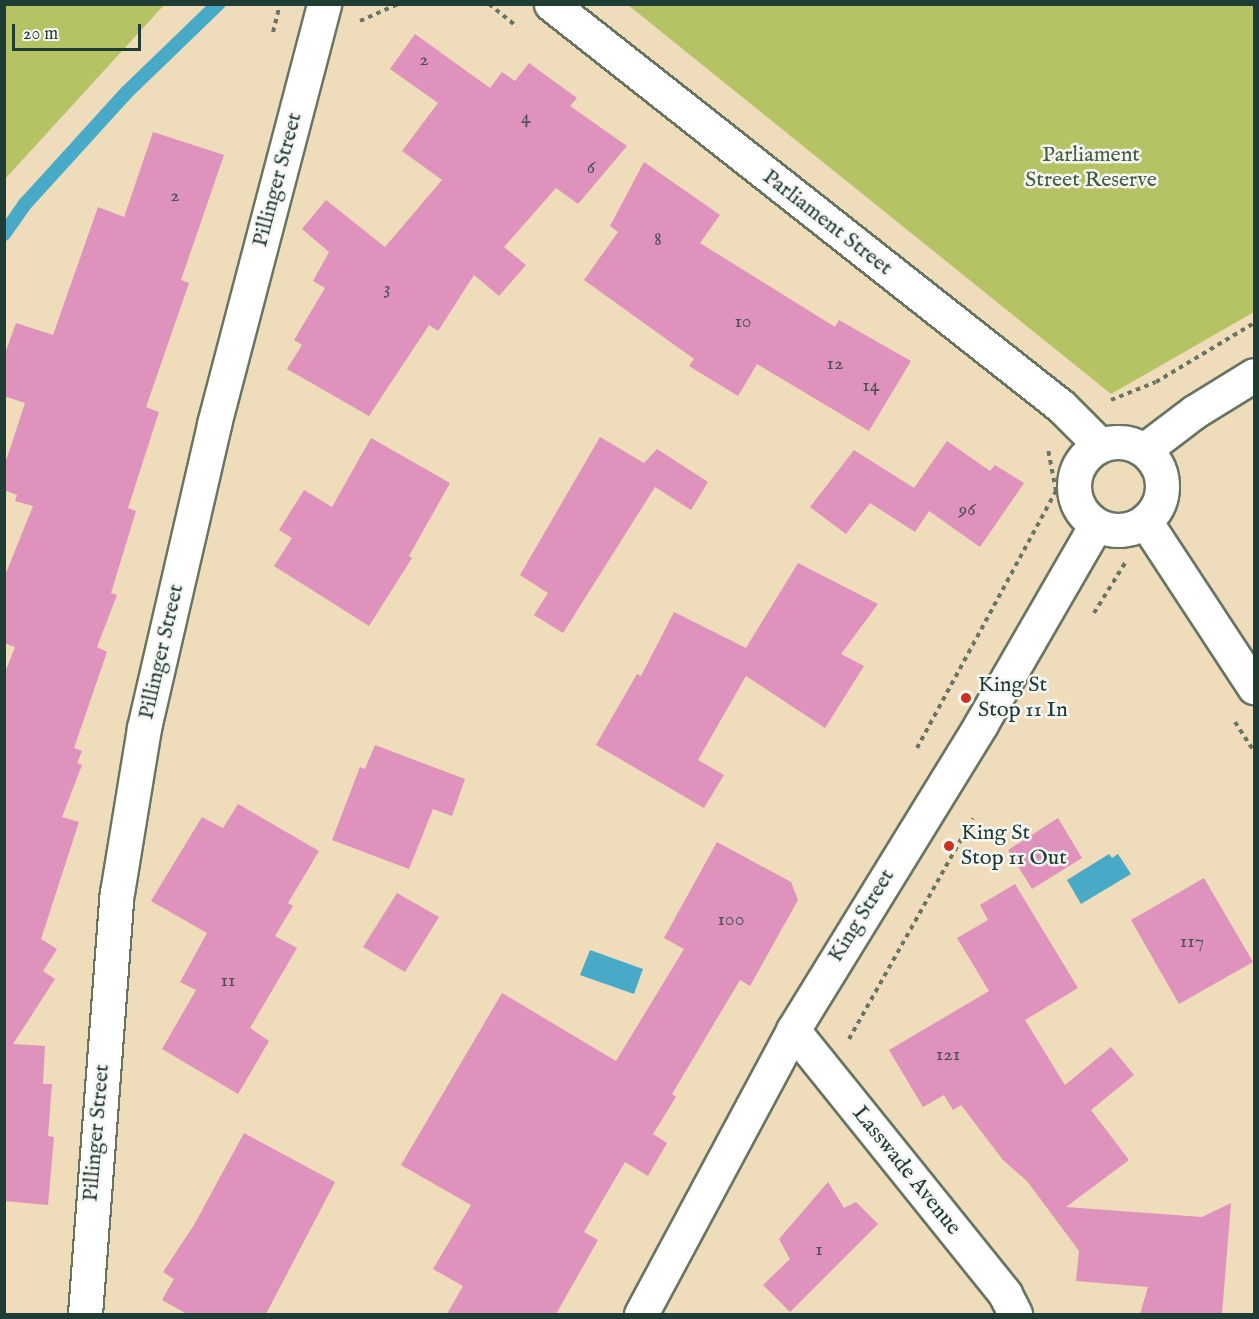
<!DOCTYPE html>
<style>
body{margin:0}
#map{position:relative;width:1259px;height:1319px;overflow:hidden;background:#efdcbb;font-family:"IM FELL English",serif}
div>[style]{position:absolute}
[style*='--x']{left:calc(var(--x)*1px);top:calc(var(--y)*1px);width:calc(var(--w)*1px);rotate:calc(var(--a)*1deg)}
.green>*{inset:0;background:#b6c365}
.water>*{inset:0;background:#48aac7}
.stream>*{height:14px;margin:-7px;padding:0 7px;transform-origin:7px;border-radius:7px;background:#48aac7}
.building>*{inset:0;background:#de92bc}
.path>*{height:4px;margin-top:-2px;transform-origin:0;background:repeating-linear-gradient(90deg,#687563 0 4.5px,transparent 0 9px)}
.roads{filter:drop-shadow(2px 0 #687563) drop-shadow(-2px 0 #687563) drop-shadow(0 2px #687563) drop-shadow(0 -2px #687563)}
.minor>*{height:33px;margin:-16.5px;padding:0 16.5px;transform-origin:16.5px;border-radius:16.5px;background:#fff}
.minor>.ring{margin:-16.5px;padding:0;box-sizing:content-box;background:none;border:33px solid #fff;border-radius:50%}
.dots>*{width:16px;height:16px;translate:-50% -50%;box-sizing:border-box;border:3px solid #f6f6f2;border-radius:50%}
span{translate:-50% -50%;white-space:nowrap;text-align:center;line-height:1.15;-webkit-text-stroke:5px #f6f6f2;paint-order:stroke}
.number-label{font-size:20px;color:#4f5256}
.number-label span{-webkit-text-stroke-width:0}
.park-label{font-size:22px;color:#455e40}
.street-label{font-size:22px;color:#1f3d34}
.poi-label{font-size:22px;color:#1f3d34}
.left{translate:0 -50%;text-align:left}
.frame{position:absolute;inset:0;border:6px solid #1f3d34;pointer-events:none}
.scale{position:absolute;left:12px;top:24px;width:129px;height:27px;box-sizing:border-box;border:3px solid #1f3d34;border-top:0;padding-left:8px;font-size:18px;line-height:21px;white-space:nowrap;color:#1f3d34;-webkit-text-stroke:4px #f6f6f2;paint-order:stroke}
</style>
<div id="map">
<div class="green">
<i style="clip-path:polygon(5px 4px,164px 5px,5px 179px,4px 5px)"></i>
<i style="clip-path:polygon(628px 5px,1254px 5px,1254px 312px,1111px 394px)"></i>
</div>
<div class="water">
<i style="clip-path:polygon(1109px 854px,1112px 858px,1118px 854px,1131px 874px,1081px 904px,1067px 880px)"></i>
<i style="clip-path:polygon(590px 950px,643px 969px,634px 994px,580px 975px)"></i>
</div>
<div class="stream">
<i style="--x:4;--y:234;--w:38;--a:-55"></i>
<i style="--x:26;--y:203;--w:150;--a:-47.7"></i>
<i style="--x:127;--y:92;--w:127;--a:-44"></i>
</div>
<div class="building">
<i style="clip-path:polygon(415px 34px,490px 88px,502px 72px,515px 81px,529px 63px,577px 98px,570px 106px,627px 146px,578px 204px,556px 188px,504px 247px,526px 265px,499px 296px,474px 275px,438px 331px,429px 325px,369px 416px,287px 369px,302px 345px,294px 340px,325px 288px,313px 281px,329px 252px,302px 229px,326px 200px,385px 247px,442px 180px,402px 151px,438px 103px,390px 69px)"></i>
<i style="clip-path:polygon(153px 132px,224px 155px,181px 280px,189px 283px,146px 407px,159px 412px,128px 508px,136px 511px,111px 593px,117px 595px,97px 647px,107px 652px,74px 748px,82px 751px,77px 763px,82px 765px,62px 817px,79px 822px,41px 939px,57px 949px,43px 971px,55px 979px,13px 1044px,45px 1046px,43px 1084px,52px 1084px,48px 1136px,54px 1137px,48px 1205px,4px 1201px,4px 675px,15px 647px,4px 643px,4px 578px,33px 506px,15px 501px,17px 495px,4px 490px,4px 467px,25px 403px,4px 396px,4px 356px,16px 323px,53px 335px,98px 207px,124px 217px)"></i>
<i style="clip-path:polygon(644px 162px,720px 215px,700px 243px,835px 327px,839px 320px,911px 361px,869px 431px,757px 364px,738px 396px,689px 366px,694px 359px,584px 280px,618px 232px,610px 226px)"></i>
<i style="clip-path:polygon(600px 437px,644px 463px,657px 449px,708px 482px,691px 510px,655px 487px,563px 633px,534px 615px,548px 593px,520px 575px)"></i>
<i style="clip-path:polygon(371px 438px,450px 483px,409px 556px,412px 558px,369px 626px,274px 566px,292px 538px,279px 530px,304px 490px,332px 507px)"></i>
<i style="clip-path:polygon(947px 441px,990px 471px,995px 465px,1024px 483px,980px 547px,929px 511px,915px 532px,870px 503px,846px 534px,810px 507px,854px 450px,914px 488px)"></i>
<i style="clip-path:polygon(798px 563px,878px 604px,841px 654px,864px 666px,825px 728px,746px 676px,698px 760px,724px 775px,704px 808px,596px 745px,637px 674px,641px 676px,674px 612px,746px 648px)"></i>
<i style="clip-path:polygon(375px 745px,465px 779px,452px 816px,433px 809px,409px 869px,332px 840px,360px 767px,365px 769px)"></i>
<i style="clip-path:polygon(238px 804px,319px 851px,288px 903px,293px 906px,275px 936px,297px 948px,250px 1028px,269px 1041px,238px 1094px,162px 1049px,196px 990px,180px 982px,207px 933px,151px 901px,202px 817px,223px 828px)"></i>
<i style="clip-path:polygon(1058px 818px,1082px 858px,1032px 889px,1008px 850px)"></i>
<i style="clip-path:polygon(717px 842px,791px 882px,798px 900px,750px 986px,740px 980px,672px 1094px,676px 1097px,653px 1134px,667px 1143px,648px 1176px,625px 1162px,584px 1232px,598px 1240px,556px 1314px,447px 1314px,463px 1286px,433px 1269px,471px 1205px,401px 1165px,502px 993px,616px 1061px,684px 949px,664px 938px)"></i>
<i style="clip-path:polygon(1204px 878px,1253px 962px,1179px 1004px,1131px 920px)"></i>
<i style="clip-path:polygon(1015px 884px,1078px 988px,1025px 1020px,1065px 1085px,1111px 1047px,1134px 1075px,1091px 1110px,1129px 1160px,1066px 1207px,1202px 1217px,1231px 1203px,1222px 1314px,1140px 1314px,1148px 1287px,1076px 1281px,1079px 1251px,1027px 1181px,1003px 1160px,961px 1105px,953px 1110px,944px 1095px,923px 1107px,889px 1050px,989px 991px,957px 938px,988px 920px,980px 905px)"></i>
<i style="clip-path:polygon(397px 893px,439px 917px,405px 972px,363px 947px)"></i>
<i style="clip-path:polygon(244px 1133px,335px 1182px,266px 1314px,187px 1314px,162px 1300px,174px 1279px,163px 1272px,194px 1225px)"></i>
<i style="clip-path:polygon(828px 1182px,844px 1208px,856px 1202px,878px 1224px,790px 1312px,763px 1285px,790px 1259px,779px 1239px)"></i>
</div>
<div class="path">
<i style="--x:489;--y:4;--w:36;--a:39"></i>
<i style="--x:360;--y:21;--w:42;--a:-24.1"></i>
<i style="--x:273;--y:32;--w:29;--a:-76"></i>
<i style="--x:1111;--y:400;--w:48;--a:-21.8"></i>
<i style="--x:1156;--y:382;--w:114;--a:-31"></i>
<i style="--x:1094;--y:613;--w:59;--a:-58.2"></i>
<i style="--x:1235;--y:722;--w:35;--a:57"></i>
<i style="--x:917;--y:748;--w:292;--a:-61.6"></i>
<i style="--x:1056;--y:491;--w:43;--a:-100.8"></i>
<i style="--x:849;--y:1039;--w:253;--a:-60.7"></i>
</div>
<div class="roads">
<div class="minor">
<i style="--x:551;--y:4;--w:649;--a:38.25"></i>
<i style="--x:1061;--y:406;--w:55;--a:45"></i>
<i class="ring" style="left:1074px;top:442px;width:55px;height:55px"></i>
<i style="--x:1144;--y:450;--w:63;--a:-37.2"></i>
<i style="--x:1194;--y:412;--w:70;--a:-31.7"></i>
<i style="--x:1145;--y:521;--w:199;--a:56.7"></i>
<i style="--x:793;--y:1030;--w:339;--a:51.2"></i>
<i style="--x:1005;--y:1294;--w:22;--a:63"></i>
<i style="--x:85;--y:1314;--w:422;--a:-85.7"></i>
<i style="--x:117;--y:893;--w:167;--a:-80.7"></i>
<i style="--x:144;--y:728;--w:312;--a:-77"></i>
<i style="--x:214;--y:424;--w:434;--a:-75.3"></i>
<i style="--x:641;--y:1314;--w:322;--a:-61.8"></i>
<i style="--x:793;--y:1030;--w:359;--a:-58.4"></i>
<i style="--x:981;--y:724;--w:230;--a:-60"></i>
</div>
</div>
<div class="dots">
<i style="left:966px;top:698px;background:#c8321e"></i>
<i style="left:949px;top:846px;background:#c8321e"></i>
</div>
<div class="number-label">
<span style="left:424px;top:59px">2</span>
<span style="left:526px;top:117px">4</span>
<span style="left:591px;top:167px">6</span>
<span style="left:175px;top:195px">2</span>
<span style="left:658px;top:239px">8</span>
<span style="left:387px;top:288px">3</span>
<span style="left:743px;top:321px">10</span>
<span style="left:835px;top:363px">12</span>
<span style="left:871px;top:385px">14</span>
<span style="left:967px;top:509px">96</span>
<span style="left:731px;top:919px">100</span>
<span style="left:1192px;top:941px">117</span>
<span style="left:228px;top:980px">11</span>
<span style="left:948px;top:1054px">121</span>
<span style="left:819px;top:1249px">1</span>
</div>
<div class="park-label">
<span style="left:1091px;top:168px">Parliament<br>Street Reserve</span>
</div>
<div class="street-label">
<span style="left:278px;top:180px;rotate:-75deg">Pillinger Street</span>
<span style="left:827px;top:223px;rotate:38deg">Parliament Street</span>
<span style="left:162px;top:652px;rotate:-77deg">Pillinger Street</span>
<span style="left:862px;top:916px;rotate:-58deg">King Street</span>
<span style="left:97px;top:1133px;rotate:-85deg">Pillinger Street</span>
<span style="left:906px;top:1171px;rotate:51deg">Lasswade Avenue</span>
</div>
<div class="poi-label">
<span class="left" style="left:978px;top:698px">King St<br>Stop 11 In</span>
<span class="left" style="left:961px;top:846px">King St<br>Stop 11 Out</span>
</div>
<div class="frame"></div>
<div class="scale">20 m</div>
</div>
